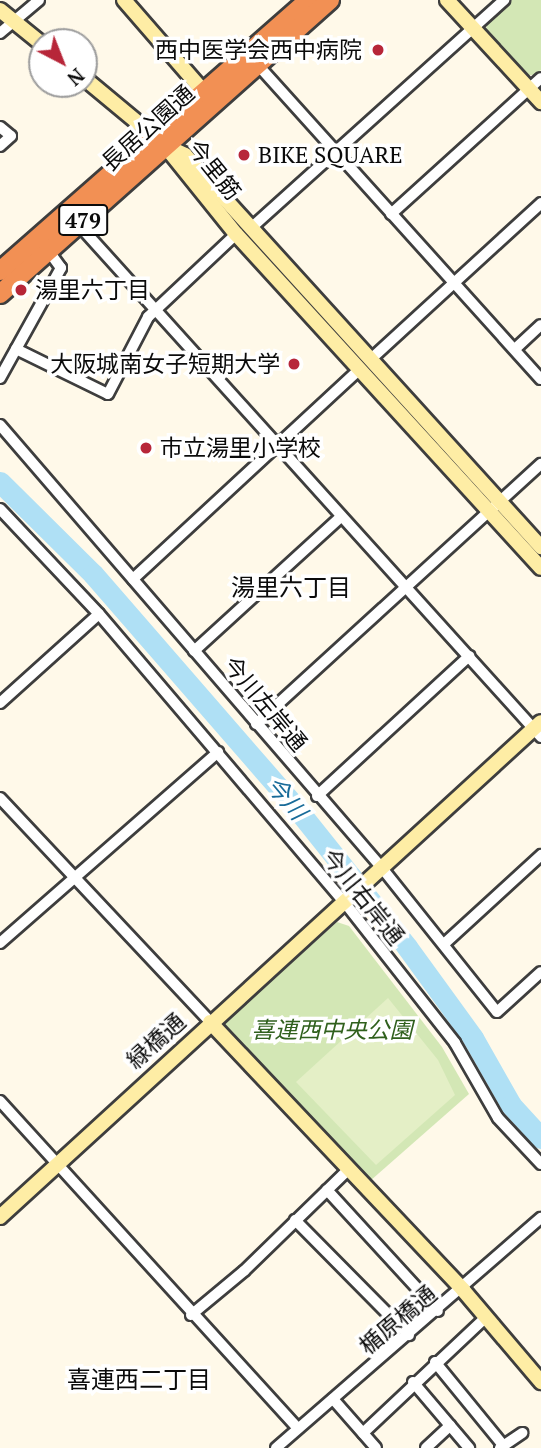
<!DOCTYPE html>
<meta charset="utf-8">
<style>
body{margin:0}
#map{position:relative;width:541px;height:1448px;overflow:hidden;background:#fff9e9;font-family:"PT Serif","Noto Sans JP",serif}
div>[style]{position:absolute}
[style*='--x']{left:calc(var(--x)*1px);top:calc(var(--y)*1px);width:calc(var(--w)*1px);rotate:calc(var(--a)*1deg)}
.green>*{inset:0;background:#d3e7b5}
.pitch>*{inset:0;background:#e4efc6}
.river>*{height:21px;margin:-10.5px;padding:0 10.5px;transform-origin:10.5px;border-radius:10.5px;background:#afe0f5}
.roads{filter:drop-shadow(2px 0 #3e3e3e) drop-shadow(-2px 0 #3e3e3e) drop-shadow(0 2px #3e3e3e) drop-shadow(0 -2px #3e3e3e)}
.street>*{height:10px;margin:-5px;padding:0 5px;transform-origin:5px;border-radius:5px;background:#fff}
.secondary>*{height:14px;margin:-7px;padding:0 7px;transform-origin:7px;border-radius:7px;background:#feeda5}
.highway>*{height:18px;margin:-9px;padding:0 9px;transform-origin:9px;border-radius:9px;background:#f29054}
.dots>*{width:19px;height:19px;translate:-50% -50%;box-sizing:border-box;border:4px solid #fff;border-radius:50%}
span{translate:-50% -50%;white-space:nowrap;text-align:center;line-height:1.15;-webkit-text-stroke:7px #fff;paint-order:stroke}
.shield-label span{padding:2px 5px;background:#fff;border:2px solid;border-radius:5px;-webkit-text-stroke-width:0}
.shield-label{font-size:21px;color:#0b0b0b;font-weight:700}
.poi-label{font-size:23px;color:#0b0b0b}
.right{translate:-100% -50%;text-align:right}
.left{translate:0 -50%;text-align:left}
.street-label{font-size:23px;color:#0b0b0b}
.park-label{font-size:23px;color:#30601d;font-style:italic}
.neighbourhood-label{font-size:24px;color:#0b0b0b}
.water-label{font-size:24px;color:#186b99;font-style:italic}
.north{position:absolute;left:28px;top:28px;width:70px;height:70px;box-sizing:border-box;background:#fff;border:2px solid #9d9d9d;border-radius:50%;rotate:138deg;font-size:19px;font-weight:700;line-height:28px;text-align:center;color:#0b0b0b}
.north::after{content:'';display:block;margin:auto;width:24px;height:32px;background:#b72639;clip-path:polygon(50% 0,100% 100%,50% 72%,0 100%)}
</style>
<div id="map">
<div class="green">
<i style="clip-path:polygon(512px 0,541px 0,541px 70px,535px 75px,527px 75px,486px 30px,487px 23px)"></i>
<i style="clip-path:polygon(337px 922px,349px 926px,442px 1047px,469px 1094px,370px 1181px,222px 1025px)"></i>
</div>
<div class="pitch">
<i style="clip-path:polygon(388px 998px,438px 1060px,455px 1095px,376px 1165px,296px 1082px)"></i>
</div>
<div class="river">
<i style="--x:0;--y:482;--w:131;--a:44.7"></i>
<i style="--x:93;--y:574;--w:305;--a:49"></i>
<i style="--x:293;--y:804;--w:183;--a:51.4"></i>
<i style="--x:407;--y:947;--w:112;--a:54"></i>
<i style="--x:473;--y:1038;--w:77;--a:60.4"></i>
<i style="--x:511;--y:1105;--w:45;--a:47.7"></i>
</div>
<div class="roads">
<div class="street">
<i style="--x:0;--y:33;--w:51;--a:-40.2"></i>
<i style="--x:257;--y:64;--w:424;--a:48"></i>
<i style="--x:0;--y:127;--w:14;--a:39"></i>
<i style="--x:11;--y:136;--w:15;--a:138"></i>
<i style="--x:391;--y:214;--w:202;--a:-42.2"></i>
<i style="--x:78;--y:224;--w:691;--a:47.93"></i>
<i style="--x:251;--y:228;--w:341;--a:-42"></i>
<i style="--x:16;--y:349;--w:102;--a:26.1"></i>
<i style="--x:108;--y:394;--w:87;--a:-62.5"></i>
<i style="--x:148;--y:317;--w:121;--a:-43.3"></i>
<i style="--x:515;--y:349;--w:35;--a:-43"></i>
<i style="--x:371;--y:359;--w:231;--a:-42.5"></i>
<i style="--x:0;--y:378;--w:126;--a:-61"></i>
<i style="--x:61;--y:268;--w:22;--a:-126"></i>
<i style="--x:0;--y:425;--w:585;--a:49.23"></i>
<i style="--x:382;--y:868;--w:184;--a:51.4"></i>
<i style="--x:497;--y:1012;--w:59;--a:-42.3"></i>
<i style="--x:0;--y:509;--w:144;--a:46.7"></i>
<i style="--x:99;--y:614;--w:380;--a:49.6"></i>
<i style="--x:345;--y:903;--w:178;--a:51.8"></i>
<i style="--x:455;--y:1043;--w:86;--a:60.2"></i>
<i style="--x:498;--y:1118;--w:63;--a:46.9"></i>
<i style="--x:133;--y:579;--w:308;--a:-42.8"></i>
<i style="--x:194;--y:651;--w:199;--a:-42.4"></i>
<i style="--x:0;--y:703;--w:133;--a:-42"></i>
<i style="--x:256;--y:724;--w:386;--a:-42.4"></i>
<i style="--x:317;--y:796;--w:207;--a:-42.6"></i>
<i style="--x:0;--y:798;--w:307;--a:46.8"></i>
<i style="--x:0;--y:943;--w:290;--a:-41.2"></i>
<i style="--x:444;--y:944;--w:132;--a:-42.5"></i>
<i style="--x:0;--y:1101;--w:442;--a:47.7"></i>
<i style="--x:327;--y:1190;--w:164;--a:47.5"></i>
<i style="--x:295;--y:1220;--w:162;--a:45.3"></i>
<i style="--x:191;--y:1315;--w:69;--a:-39.7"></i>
<i style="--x:244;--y:1271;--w:145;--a:-44.2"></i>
<i style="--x:435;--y:1362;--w:107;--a:50.7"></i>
<i style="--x:413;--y:1382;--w:87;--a:49.7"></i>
<i style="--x:333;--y:1399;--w:65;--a:48.7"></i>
<i style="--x:363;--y:1433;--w:169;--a:-43.3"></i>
<i style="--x:276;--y:1448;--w:351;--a:-41"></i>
<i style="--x:426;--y:1448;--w:33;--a:-43"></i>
<i style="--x:500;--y:1448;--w:27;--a:-34"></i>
</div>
<div class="secondary">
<i style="--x:124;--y:0;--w:121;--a:49"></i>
<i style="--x:447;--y:0;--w:139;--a:47.3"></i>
<i style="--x:0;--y:10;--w:54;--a:39"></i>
<i style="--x:84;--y:78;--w:107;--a:39.7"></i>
<i style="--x:166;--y:146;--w:21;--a:25"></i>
<i style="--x:185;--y:155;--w:530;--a:47.76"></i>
<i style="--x:166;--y:147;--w:112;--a:51.2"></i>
<i style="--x:236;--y:234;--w:452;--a:47.6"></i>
<i style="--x:210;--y:1022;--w:369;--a:46.6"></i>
<i style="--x:463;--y:1290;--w:121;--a:49.7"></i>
<i style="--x:0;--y:1217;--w:733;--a:-42.46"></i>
</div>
<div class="highway">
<i style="--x:0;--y:271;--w:411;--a:-41.3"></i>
<i style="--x:0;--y:294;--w:442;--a:-41.7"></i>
</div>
</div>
<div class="dots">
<i style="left:378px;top:50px;background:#b72639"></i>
<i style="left:244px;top:155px;background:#b72639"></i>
<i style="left:21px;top:290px;background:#b72639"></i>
<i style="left:294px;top:364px;background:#b72639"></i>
<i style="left:146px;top:448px;background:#b72639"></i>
</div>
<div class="shield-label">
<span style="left:83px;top:220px">479</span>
</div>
<div class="poi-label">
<span class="right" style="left:362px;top:50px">西中医学会西中病院</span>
<span class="left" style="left:258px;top:155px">BIKE SQUARE</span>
<span class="left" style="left:35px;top:290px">湯里六丁目</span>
<span class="right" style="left:280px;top:364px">大阪城南女子短期大学</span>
<span class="left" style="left:160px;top:448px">市立湯里小学校</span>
</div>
<div class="street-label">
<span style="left:148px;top:128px;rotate:-42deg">長居公園通</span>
<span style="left:214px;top:170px;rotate:51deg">今里筋</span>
<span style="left:265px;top:704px;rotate:50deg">今川左岸通</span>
<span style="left:363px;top:897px;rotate:51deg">今川右岸通</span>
<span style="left:156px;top:1041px;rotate:-42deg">緑橋通</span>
<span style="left:398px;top:1320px;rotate:-40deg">楯原橋通</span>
</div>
<div class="park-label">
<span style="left:332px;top:1030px">喜連西中央公園</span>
</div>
<div class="neighbourhood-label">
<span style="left:291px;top:588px">湯里六丁目</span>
<span style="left:139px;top:1380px">喜連西二丁目</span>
</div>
<div class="water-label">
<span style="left:286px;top:798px;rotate:50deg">今川</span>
</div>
<div class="north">N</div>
</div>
